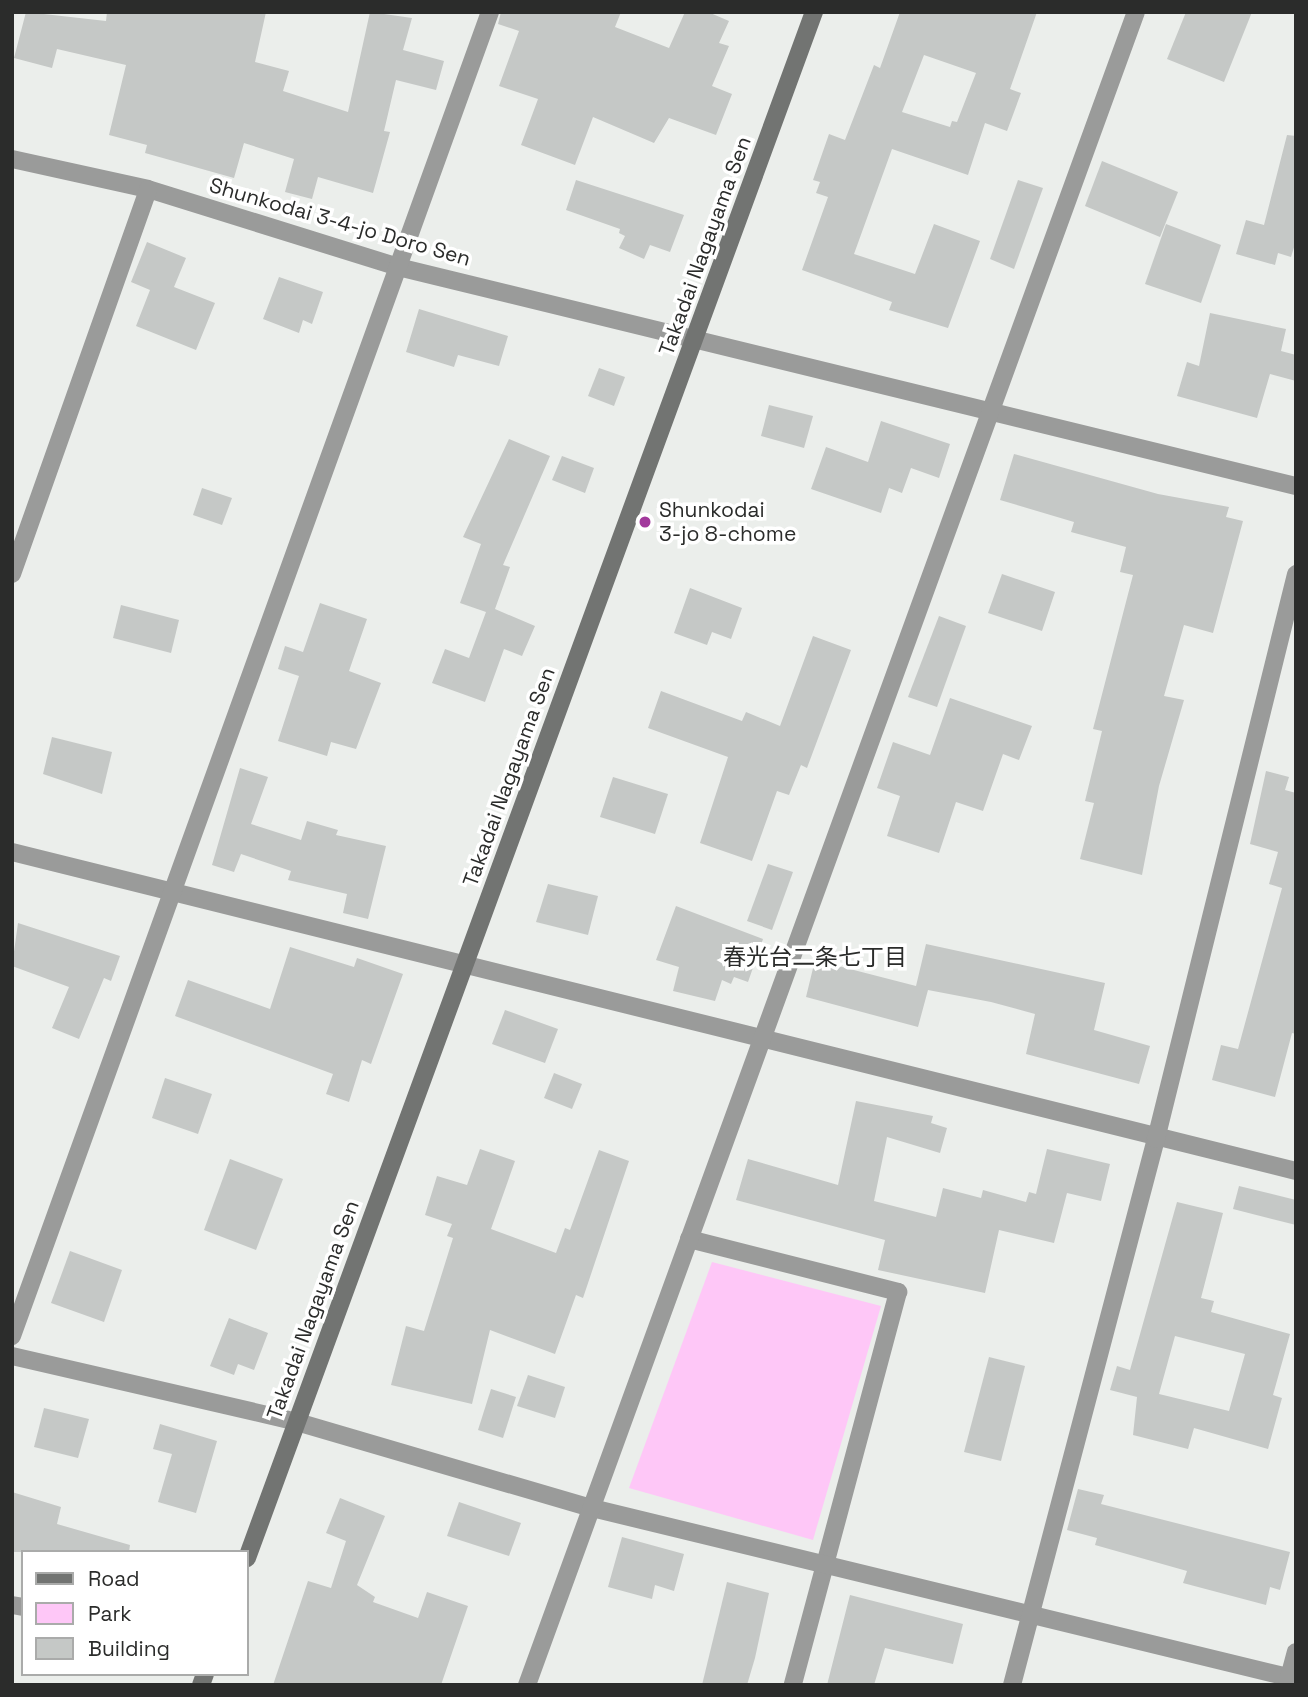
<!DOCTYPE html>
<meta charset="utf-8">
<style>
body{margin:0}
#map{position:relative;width:1308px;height:1697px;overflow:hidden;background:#ebeeeb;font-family:"Space Grotesk","Noto Sans JP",sans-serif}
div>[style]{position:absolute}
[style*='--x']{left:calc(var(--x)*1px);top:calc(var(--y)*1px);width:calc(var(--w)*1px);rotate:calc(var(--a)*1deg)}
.green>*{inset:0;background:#fec7f7}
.building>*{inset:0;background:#c5c8c6}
.street>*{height:18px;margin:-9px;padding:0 9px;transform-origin:9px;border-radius:9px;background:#9a9b9a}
.secondary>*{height:18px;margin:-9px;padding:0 9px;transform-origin:9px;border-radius:9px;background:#727472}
.dots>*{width:19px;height:19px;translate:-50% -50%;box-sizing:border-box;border:4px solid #fff;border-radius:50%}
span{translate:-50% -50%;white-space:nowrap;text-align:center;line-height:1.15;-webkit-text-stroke:7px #fff;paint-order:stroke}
.street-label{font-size:21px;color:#2b2c2b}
.poi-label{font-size:21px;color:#2b2c2b}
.left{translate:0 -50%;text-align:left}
.neighbourhood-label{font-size:23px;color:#2b2c2b}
.frame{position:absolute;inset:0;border:14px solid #2b2c2b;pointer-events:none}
.legend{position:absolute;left:21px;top:1550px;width:228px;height:126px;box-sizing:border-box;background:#fff;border:2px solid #aaabaa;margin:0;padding:9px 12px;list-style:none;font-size:21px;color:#2b2c2b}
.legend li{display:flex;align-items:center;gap:14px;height:35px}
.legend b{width:35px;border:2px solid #aaabaa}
</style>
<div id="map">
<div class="green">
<i style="clip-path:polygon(712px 1262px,881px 1306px,813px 1540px,629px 1488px)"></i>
</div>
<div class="building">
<i style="clip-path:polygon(26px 12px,106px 21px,107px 12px,266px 12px,255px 62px,289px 71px,283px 91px,348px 112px,370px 12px,412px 18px,403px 50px,444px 61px,436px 90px,396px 80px,384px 131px,390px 132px,373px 193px,318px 177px,312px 199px,285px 192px,294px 159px,244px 143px,234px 178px,145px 153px,147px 145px,109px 135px,126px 65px,57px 49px,52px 68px,14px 58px)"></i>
<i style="clip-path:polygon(501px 12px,621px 12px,615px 27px,669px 48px,685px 12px,708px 12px,729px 21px,719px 43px,729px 46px,712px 86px,732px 94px,716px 135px,669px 118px,654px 143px,593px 117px,575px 165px,521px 145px,538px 99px,499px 86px,519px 31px,498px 24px)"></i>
<i style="clip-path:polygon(evenodd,900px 12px,1037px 12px,1010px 89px,1021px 93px,1007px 131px,985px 123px,968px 175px,892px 149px,854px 254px,915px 274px,934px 224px,980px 241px,948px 328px,889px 310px,892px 302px,802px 270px,828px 197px,816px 193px,820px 182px,813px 180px,829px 134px,845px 140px,874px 65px,880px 68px,900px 12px,924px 55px,976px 73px,957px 122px,952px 121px,950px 127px,902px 112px,924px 55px)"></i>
<i style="clip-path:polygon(1186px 12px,1252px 12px,1224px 82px,1167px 59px)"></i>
<i style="clip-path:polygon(1287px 135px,1296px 136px,1296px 241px,1291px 257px,1278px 253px,1275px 265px,1236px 254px,1246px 220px,1264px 225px)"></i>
<i style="clip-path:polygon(1102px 161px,1178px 192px,1160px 237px,1085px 206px)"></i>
<i style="clip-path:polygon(576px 180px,684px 215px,670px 252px,650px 245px,644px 259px,619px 248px,625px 236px,619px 233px,620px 229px,566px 210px)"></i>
<i style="clip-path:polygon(1018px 180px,1043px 188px,1014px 269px,990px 259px)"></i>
<i style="clip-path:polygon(1166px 224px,1221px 245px,1201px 303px,1145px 284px)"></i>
<i style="clip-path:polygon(147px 242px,186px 258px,174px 287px,215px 303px,196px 350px,136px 326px,150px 290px,131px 282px)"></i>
<i style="clip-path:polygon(279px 277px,323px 292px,312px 324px,303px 320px,299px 333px,263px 319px)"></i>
<i style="clip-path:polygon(419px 309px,508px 336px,499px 366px,458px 355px,454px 367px,406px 352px)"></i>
<i style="clip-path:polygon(1210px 313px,1286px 329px,1281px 351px,1296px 355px,1296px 381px,1270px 374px,1257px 418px,1177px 396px,1187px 362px,1199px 366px)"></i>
<i style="clip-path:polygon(599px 368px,625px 377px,614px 406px,588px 396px)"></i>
<i style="clip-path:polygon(769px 405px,813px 416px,804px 448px,761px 436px)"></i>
<i style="clip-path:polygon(881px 421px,950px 444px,939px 478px,911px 468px,902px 493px,889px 488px,881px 513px,811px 489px,826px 447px,868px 462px)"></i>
<i style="clip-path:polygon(509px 439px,550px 456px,503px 565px,510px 567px,495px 609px,535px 626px,522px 656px,504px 649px,485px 702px,432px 683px,445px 649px,469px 658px,486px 612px,460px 603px,481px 544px,463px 537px)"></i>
<i style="clip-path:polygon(1014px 454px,1158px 494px,1229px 507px,1226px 517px,1243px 521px,1213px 633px,1184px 625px,1164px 696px,1184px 700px,1159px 786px,1142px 875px,1080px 859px,1094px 803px,1085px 801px,1102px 731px,1093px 729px,1133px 575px,1120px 572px,1126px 547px,1071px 532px,1074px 522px,1000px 500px)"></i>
<i style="clip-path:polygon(562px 456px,594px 468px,585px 493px,552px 480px)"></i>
<i style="clip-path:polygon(202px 488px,232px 498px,222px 525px,193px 515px)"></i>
<i style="clip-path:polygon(1002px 574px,1055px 592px,1042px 631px,988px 613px)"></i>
<i style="clip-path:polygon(690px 588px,742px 608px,731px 639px,712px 632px,707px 645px,674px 633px)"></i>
<i style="clip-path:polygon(320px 603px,367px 619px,349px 671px,381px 683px,356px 749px,331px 742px,327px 756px,278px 741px,299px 676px,278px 669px,285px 646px,303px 652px)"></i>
<i style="clip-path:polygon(121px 605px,179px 620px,171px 653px,113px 638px)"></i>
<i style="clip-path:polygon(939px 616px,966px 626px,937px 707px,908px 697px)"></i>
<i style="clip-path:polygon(813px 636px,851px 650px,807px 768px,801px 765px,789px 795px,777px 791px,752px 861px,700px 843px,728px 757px,648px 728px,661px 691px,742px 721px,746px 712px,780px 726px)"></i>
<i style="clip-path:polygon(950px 698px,1032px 726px,1019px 760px,1003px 754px,983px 811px,956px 802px,939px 853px,887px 836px,900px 796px,877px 788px,893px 742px,930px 755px)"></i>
<i style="clip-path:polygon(52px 737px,112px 752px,102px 794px,43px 774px)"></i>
<i style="clip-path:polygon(240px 768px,268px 777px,251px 824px,301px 840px,307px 821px,338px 830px,336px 835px,386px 846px,368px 919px,343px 913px,347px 894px,288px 880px,291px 871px,241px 854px,234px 872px,212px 865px)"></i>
<i style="clip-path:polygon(1266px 771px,1289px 777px,1285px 790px,1296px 793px,1296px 1034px,1292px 1033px,1275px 1097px,1212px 1080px,1221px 1045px,1238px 1049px,1282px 888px,1269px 884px,1278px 852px,1250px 844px)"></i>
<i style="clip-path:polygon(613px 777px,668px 794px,655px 834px,600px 817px)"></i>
<i style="clip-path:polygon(768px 864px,793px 872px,772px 930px,747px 921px)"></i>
<i style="clip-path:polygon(548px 884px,598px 896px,588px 935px,536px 922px)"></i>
<i style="clip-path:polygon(676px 906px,763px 939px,748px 982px,734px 977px,731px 984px,722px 980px,715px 1001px,673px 991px,679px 967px,656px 960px)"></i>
<i style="clip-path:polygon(18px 923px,120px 956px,111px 981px,104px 978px,79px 1039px,52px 1028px,69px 987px,12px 966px)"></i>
<i style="clip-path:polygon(926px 944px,1105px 983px,1094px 1030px,1150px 1046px,1139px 1084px,1026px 1054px,1035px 1014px,991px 1002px,928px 990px,918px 1027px,806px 997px,815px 960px,916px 986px)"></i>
<i style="clip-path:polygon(290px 947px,354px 967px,357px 958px,403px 974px,371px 1064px,362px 1060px,349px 1102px,326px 1094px,333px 1074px,175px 1016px,188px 980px,270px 1009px)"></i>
<i style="clip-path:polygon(505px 1010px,558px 1029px,545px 1063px,492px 1044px)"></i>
<i style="clip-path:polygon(554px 1073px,582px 1084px,572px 1109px,544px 1098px)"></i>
<i style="clip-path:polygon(165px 1078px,212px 1094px,198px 1134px,152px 1118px)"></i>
<i style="clip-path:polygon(856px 1101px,933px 1116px,931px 1123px,947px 1128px,940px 1153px,887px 1137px,874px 1201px,936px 1217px,943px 1188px,981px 1198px,983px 1190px,1026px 1202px,1029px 1192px,1036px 1194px,1047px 1149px,1110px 1164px,1101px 1201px,1067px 1193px,1054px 1243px,999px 1230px,985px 1293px,878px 1270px,885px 1240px,736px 1200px,748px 1159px,838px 1185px)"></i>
<i style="clip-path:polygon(480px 1149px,515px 1161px,491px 1229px,556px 1253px,565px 1228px,570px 1230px,599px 1150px,629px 1161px,583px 1298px,576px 1295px,555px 1354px,490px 1330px,472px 1404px,391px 1385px,406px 1326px,424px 1331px,453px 1238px,447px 1236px,452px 1224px,425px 1215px,437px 1176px,467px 1185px)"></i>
<i style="clip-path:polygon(230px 1159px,283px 1179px,256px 1250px,204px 1230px)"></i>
<i style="clip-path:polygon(1239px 1186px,1296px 1200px,1296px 1225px,1233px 1209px)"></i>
<i style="clip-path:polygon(evenodd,1177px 1202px,1223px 1213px,1201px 1298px,1214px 1301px,1211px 1312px,1290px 1334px,1273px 1395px,1282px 1398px,1268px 1449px,1194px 1428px,1188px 1449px,1133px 1435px,1137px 1397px,1110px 1390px,1117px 1366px,1130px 1370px,1177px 1202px,1175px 1336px,1245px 1354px,1229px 1411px,1159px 1394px,1175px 1336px)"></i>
<i style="clip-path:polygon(70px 1251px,122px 1270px,104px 1322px,51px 1303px)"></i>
<i style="clip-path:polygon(229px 1318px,268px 1333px,254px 1370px,238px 1364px,234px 1375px,210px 1366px)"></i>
<i style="clip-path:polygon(989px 1357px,1025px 1366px,1001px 1461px,964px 1452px)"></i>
<i style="clip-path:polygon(528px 1375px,565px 1387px,555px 1418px,517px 1406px)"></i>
<i style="clip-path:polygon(491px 1389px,516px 1397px,503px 1438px,478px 1430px)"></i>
<i style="clip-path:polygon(44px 1408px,89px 1419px,78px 1458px,34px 1447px)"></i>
<i style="clip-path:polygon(160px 1424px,217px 1441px,196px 1513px,158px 1502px,172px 1454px,153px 1449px)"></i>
<i style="clip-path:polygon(1078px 1489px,1104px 1495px,1101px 1504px,1290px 1552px,1280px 1590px,1270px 1587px,1266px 1605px,1183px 1583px,1187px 1571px,1095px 1545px,1097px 1538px,1067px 1530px)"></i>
<i style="clip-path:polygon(12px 1492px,61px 1507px,57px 1524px,130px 1545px,129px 1552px,12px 1552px)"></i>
<i style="clip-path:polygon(340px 1498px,385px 1516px,357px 1585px,375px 1597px,373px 1602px,418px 1618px,427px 1592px,468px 1606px,441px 1685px,273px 1685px,308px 1581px,331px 1588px,346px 1541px,326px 1533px)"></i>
<i style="clip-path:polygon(459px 1502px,521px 1523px,509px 1556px,447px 1536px)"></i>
<i style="clip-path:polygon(622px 1537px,684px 1554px,674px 1591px,655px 1585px,652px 1599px,608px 1587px)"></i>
<i style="clip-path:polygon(727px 1582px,769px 1593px,755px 1658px,747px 1685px,702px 1685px)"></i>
<i style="clip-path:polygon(850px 1595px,963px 1624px,953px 1664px,885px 1648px,874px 1685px,827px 1685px)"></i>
</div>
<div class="street">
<i style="--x:12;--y:159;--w:139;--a:12.4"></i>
<i style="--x:148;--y:189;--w:262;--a:17.3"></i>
<i style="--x:398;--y:267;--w:924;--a:13.71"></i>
<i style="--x:12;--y:574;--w:408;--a:-70.5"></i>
<i style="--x:12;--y:852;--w:1323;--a:13.95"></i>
<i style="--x:689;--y:1239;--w:216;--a:14.2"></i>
<i style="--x:898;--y:1292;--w:407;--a:105"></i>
<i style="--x:12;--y:1336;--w:1408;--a:-70.15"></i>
<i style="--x:12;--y:1356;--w:293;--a:13"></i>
<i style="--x:297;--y:1422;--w:307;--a:16.3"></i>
<i style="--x:592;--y:1508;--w:724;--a:13.65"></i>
<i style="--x:12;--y:1605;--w:11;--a:10"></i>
<i style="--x:527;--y:1685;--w:1780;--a:-70"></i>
<i style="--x:1012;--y:1685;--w:565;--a:-75.23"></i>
<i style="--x:1156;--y:1139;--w:582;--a:-76.08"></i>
<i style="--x:1287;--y:1685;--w:34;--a:-75"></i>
</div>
<div class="secondary">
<i style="--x:247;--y:1558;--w:1647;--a:-69.86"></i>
<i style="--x:201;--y:1685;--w:12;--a:-70"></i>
</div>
<div class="dots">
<i style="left:645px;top:522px;background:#a2399c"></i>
</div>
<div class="street-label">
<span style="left:340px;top:222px;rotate:16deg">Shunkodai 3-4-jo Doro Sen</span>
<span style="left:705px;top:246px;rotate:-70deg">Takadai Nagayama Sen</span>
<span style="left:509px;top:777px;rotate:-70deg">Takadai Nagayama Sen</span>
<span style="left:313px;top:1310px;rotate:-70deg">Takadai Nagayama Sen</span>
</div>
<div class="poi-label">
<span class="left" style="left:659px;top:522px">Shunkodai<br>3-jo 8-chome</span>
</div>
<div class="neighbourhood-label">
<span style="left:815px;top:957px">春光台二条七丁目</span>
</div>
<div class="frame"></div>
<ul class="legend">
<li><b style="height:9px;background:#727472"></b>Road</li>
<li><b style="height:19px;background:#fec7f7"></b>Park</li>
<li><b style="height:19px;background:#c5c8c6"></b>Building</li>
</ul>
</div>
